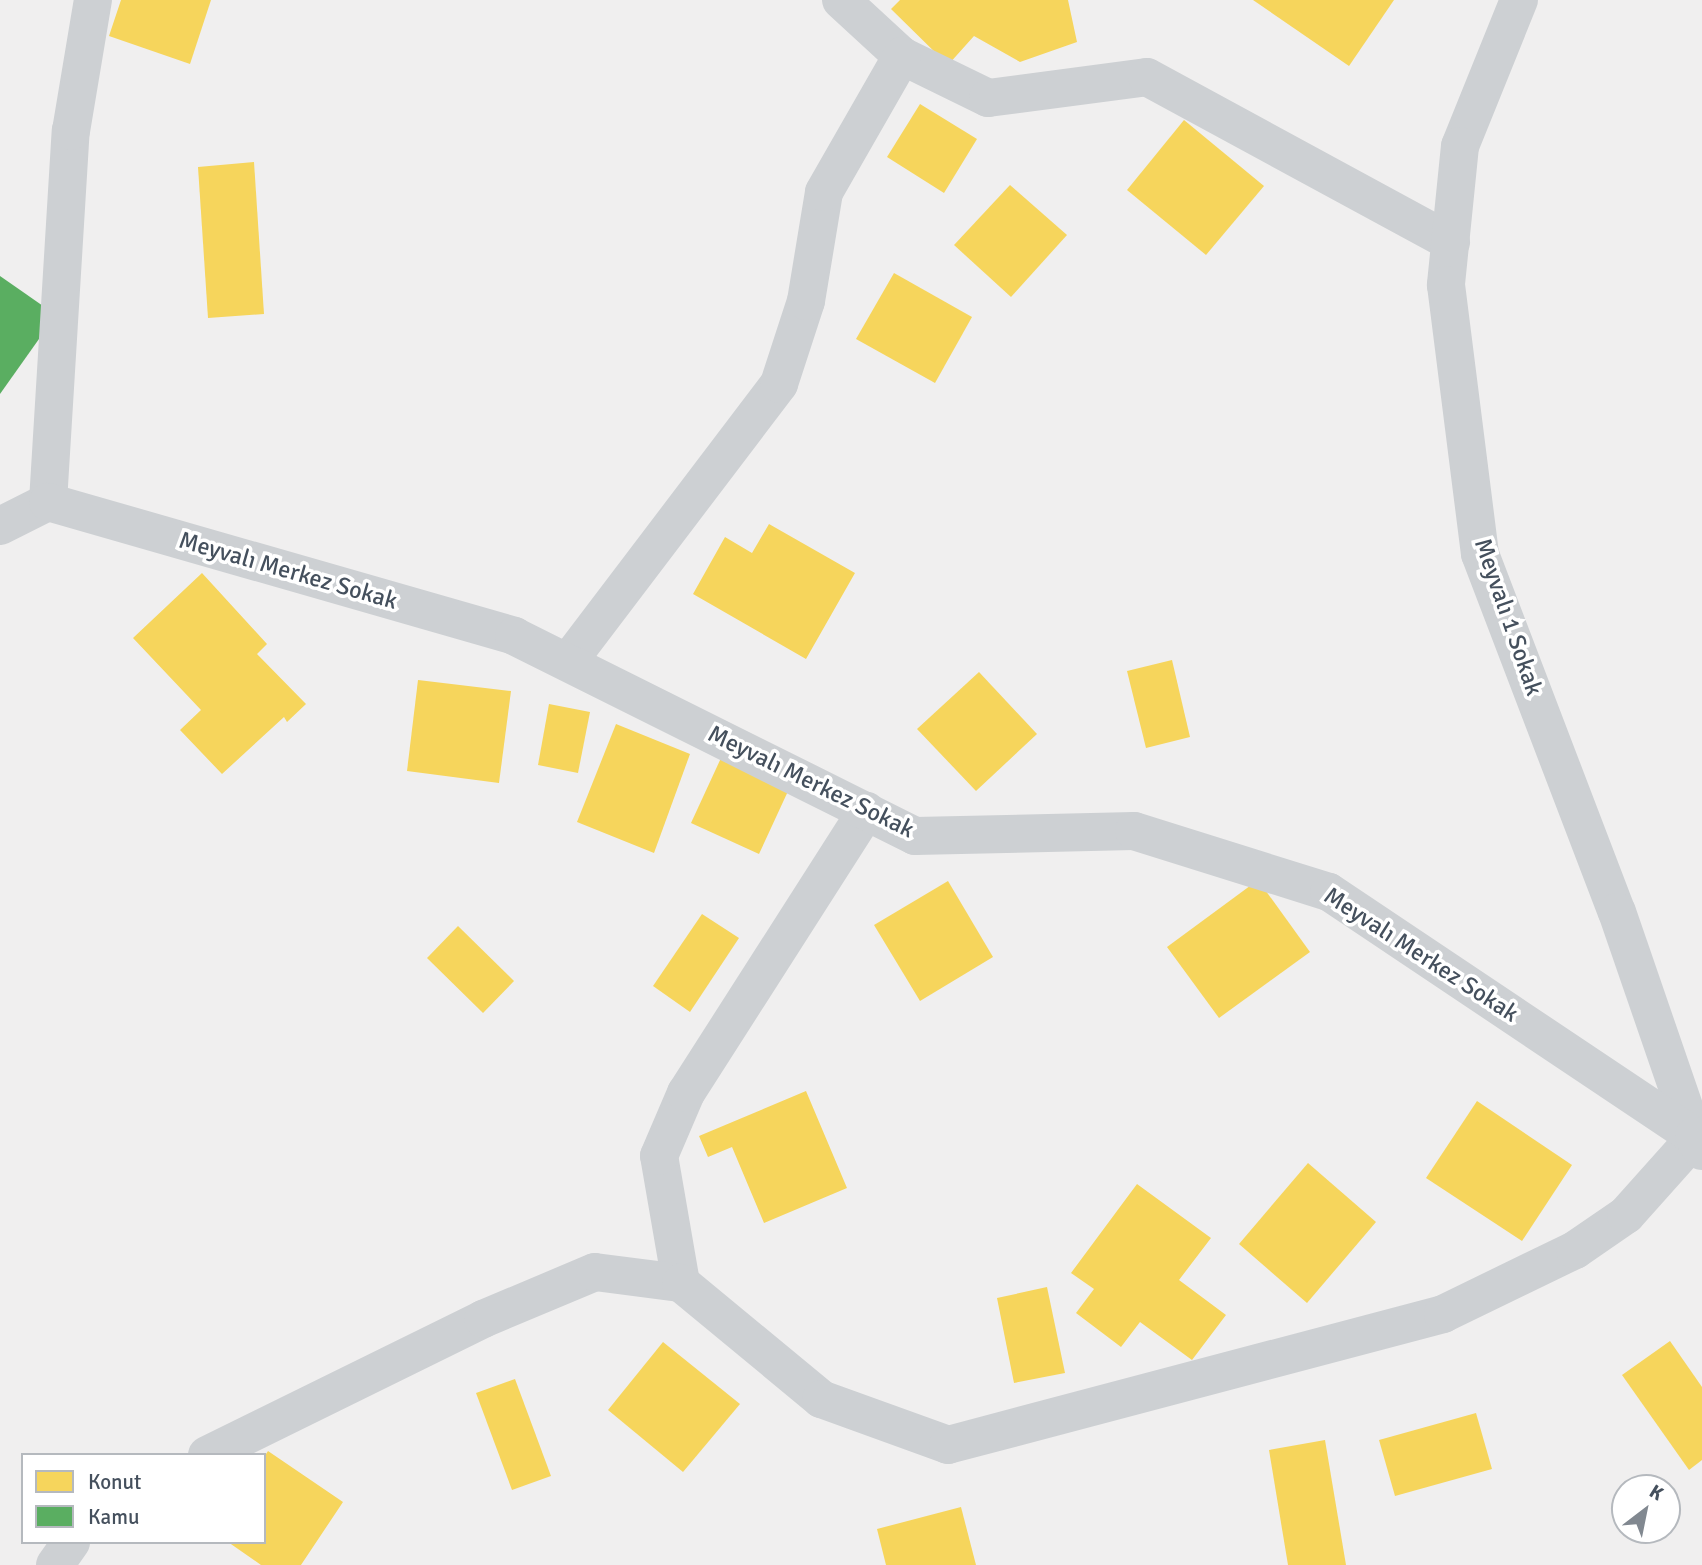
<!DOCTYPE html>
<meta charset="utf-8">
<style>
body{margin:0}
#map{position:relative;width:1702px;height:1565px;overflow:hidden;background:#f0efef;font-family:Signika,sans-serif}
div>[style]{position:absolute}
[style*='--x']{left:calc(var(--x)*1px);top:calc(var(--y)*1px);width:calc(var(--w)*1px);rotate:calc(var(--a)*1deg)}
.homes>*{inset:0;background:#f6d55c}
.public>*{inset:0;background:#5aae61}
.minor>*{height:38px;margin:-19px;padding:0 19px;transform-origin:19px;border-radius:19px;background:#cdd0d3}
.tertiary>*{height:38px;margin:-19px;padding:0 19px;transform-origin:19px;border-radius:19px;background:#cdd0d3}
span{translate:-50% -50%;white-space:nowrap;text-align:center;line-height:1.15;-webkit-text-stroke:7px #fff;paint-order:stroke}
.street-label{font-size:24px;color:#45505d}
.legend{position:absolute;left:21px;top:1453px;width:245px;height:91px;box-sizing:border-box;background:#fff;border:2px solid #b5b9be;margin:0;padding:9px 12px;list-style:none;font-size:21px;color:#45505d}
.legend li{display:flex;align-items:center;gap:14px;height:35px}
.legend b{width:35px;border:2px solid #b5b9be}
.north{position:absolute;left:1611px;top:1474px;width:70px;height:70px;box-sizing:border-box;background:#fff;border:2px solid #b5b9be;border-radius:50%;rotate:32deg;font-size:19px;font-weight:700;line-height:28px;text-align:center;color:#45505d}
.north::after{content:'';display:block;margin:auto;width:24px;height:32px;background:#818890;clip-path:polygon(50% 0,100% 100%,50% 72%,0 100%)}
</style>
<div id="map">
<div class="homes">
<i style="clip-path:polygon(121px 0,211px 0,190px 64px,109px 36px)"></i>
<i style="clip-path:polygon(900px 0,1068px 0,1077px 42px,1020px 62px,974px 36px,948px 65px,891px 9px)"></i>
<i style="clip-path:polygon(1253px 0,1394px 0,1349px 66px)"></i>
<i style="clip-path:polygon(920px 104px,977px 139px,944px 193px,887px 157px)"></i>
<i style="clip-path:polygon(1184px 120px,1264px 186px,1206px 255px,1127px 190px)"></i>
<i style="clip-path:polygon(254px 162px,264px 314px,208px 318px,198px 167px)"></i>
<i style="clip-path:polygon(1010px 185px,1067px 235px,1011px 297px,954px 245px)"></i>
<i style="clip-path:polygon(894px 273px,972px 317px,935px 383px,856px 339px)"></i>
<i style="clip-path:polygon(769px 524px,855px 573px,806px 659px,693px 594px,725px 537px,752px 553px)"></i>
<i style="clip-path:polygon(202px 573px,267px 644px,257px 654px,306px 704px,287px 722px,284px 717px,222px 774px,180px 730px,201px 710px,133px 638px)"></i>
<i style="clip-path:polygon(1172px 660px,1190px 737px,1146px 748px,1127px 671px)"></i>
<i style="clip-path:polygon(979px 672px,1037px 734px,976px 791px,917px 729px)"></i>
<i style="clip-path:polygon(418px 680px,511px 691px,499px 783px,407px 771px)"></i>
<i style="clip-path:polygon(549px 704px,590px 712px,578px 773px,538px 765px)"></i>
<i style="clip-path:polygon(616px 724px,690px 754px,654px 853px,577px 822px)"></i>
<i style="clip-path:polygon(721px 758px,789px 789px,759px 854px,691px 823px)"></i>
<i style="clip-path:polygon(1258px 880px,1310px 952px,1219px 1018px,1167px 947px)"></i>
<i style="clip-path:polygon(948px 881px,993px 957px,920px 1001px,874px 925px)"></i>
<i style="clip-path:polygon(702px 914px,739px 938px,690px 1012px,653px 986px)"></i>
<i style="clip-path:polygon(458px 926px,514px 981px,483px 1013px,427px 958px)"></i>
<i style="clip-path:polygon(806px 1091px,847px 1188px,764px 1223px,732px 1147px,708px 1157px,699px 1136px)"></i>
<i style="clip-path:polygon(1477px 1101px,1572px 1165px,1522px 1241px,1426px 1178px)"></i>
<i style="clip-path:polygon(1308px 1163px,1376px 1222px,1307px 1303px,1239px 1244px)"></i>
<i style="clip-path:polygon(1137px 1184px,1211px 1238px,1179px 1280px,1226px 1315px,1192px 1360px,1140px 1322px,1121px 1347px,1076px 1313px,1094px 1289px,1071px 1273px)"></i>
<i style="clip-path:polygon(1047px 1287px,1065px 1373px,1014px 1383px,997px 1298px)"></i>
<i style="clip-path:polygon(1670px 1341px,1702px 1387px,1702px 1460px,1689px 1470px,1622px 1375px)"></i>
<i style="clip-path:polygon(663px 1342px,740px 1404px,683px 1472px,608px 1410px)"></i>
<i style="clip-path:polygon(515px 1379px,551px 1476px,512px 1490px,476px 1393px)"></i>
<i style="clip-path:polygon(1476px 1413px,1492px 1469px,1395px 1496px,1379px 1440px)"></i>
<i style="clip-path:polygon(1325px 1440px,1346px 1565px,1288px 1565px,1269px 1450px)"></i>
<i style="clip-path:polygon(268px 1451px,343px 1502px,301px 1565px,261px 1565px,228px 1542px,264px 1542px,264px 1457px)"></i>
<i style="clip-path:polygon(961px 1507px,976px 1565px,886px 1565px,877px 1529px)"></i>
</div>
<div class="public">
<i style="clip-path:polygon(0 276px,56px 315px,0 394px)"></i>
</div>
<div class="minor">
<i style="--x:841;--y:0;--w:83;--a:42.6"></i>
<i style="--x:902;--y:56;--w:96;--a:26"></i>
<i style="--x:988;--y:98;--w:160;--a:-7.5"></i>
<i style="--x:1147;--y:77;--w:346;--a:28.5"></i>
<i style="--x:48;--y:502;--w:372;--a:-86.5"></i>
<i style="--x:71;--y:131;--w:133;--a:-80.5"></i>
<i style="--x:568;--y:662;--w:349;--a:-52.8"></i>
<i style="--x:779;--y:384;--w:87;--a:-72"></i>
<i style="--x:806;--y:301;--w:110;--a:-80.6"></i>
<i style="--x:824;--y:192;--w:157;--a:-60.2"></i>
<i style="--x:681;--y:1283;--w:129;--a:-99.8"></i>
<i style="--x:659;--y:1156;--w:69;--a:-66.8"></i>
<i style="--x:686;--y:1093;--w:335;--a:-57.4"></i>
<i style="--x:207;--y:1455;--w:308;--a:-26.2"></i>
<i style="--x:483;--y:1319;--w:121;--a:-22.8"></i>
<i style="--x:595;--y:1272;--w:87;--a:7.3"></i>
<i style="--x:681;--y:1283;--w:182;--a:39.6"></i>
<i style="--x:821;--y:1399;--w:135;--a:19.9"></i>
<i style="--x:948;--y:1445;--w:512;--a:-14.82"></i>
<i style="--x:1443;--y:1314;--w:147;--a:-25.9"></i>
<i style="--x:1575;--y:1250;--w:62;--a:-34.5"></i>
<i style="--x:1626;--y:1215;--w:114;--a:-48.2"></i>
<i style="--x:55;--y:1565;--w:28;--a:-55"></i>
</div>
<div class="tertiary">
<i style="--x:1519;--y:0;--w:157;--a:112"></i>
<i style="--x:1460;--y:146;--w:140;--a:95.8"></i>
<i style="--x:1446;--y:285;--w:271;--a:82.8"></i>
<i style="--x:1480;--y:554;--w:383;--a:69.1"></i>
<i style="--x:1617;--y:912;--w:237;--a:71"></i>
<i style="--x:0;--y:526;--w:54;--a:-26.6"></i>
<i style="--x:48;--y:502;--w:485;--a:16"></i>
<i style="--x:514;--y:636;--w:448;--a:26.5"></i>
<i style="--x:915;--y:836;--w:219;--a:-1.3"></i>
<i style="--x:1134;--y:831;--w:204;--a:17.4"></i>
<i style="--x:1329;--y:892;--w:439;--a:33.8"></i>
<i style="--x:1694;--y:1136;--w:17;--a:62"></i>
</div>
<div class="street-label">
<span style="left:288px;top:571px;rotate:16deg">Meyvalı Merkez Sokak</span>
<span style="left:1508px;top:617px;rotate:71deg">Meyvalı 1 Sokak</span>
<span style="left:811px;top:782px;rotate:26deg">Meyvalı Merkez Sokak</span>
<span style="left:1421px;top:955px;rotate:33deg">Meyvalı Merkez Sokak</span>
</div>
<ul class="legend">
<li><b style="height:19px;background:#f6d55c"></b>Konut</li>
<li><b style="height:19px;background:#5aae61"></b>Kamu</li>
</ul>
<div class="north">K</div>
</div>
